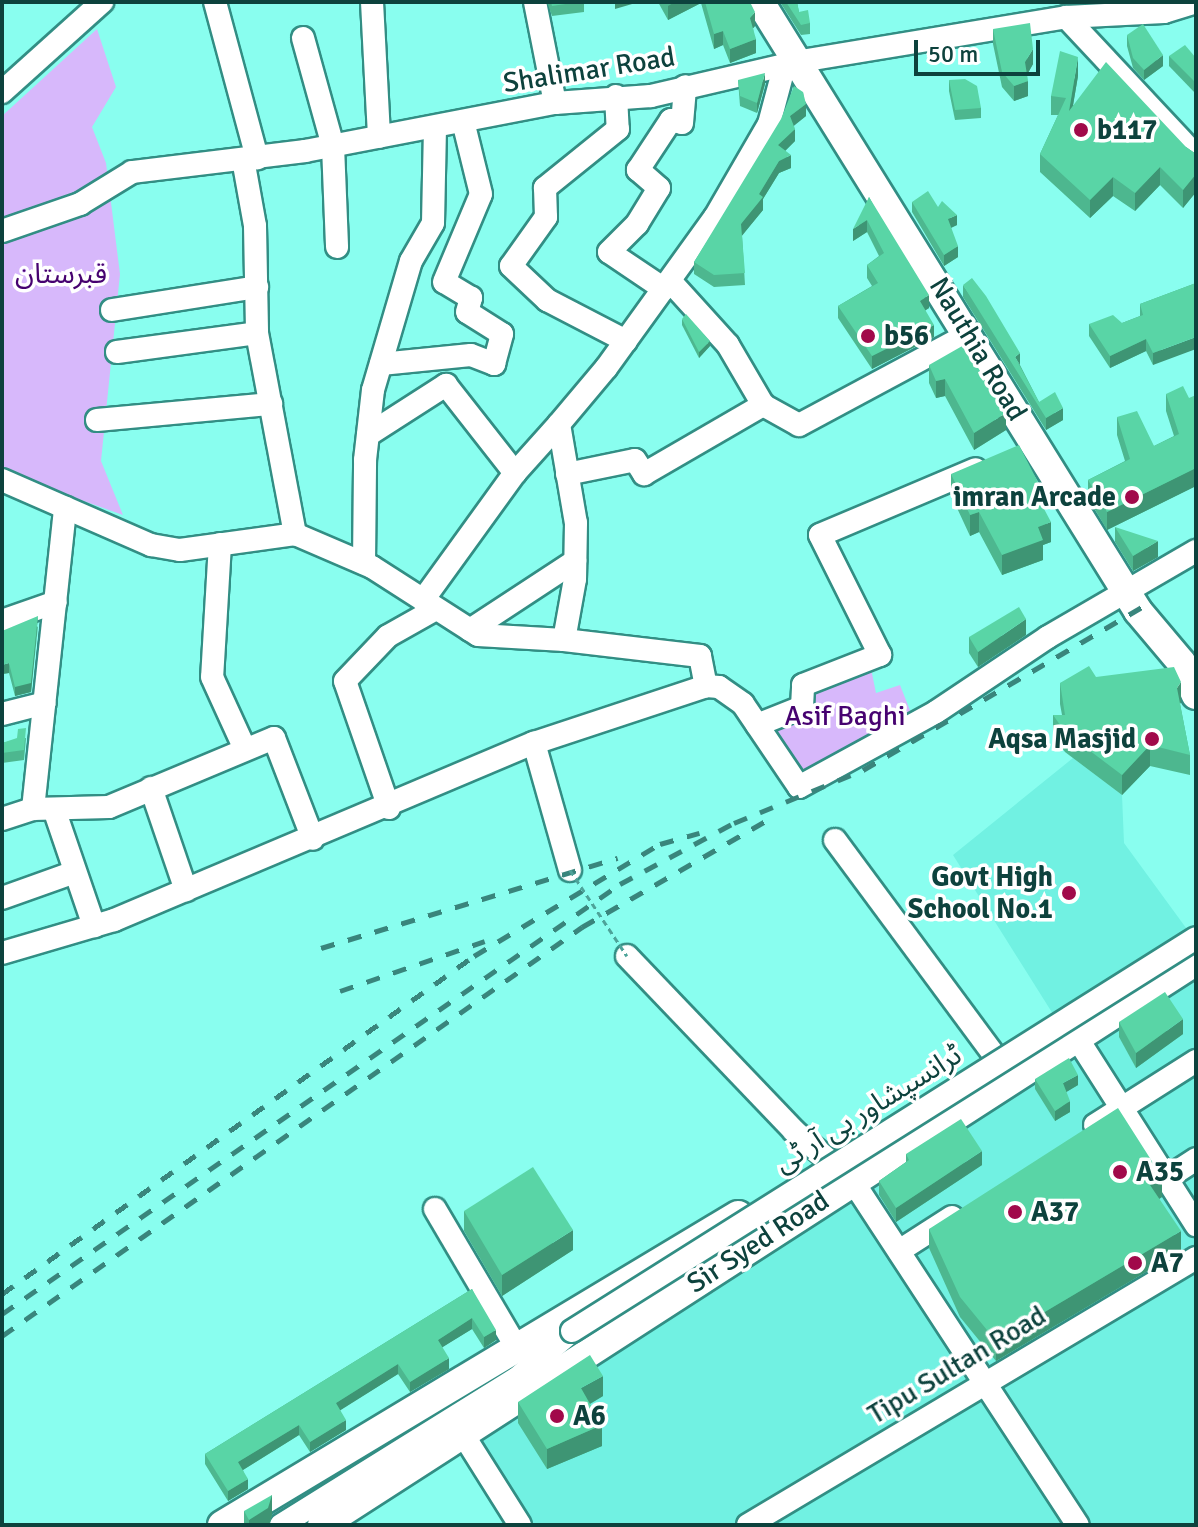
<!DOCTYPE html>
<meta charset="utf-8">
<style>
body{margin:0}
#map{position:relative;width:1198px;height:1527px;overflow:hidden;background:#89feef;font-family:Signika,"Noto Sans Arabic",sans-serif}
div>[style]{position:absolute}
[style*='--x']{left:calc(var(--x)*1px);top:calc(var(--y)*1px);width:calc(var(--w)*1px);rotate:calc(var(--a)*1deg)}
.built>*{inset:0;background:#71f1e2}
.green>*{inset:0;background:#d7b8fb}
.roads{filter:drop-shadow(2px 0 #328e84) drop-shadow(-2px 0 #328e84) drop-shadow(0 2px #328e84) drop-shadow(0 -2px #328e84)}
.minor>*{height:22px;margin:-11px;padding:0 11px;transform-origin:11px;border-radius:11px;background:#fff}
.major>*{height:28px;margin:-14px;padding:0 14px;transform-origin:14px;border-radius:14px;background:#fff}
.rail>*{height:5px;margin-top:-2.5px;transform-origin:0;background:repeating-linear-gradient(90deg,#39857c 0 14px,transparent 0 28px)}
.path-bridge>*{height:3px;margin-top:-1.5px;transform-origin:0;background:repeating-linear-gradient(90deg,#4da399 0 6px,transparent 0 10px)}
.bridges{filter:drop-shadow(2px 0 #328e84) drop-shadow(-2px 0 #328e84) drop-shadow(0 2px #328e84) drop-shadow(0 -2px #328e84)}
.minor-bridge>*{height:22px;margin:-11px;padding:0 11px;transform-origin:11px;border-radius:11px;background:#fff}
.wall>*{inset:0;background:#4db78f}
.shaded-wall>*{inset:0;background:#3e9574}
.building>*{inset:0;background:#59d5a6}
.dots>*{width:22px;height:22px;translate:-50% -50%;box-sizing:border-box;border:4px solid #fff;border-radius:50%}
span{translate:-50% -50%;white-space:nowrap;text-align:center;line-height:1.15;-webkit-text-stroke:7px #fff;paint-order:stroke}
.street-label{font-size:28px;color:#0d423d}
.poi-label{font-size:28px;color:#0d423d;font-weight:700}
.left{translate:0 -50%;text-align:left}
.right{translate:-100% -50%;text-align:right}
.park-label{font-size:28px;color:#460270}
.frame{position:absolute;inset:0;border:4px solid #0d423d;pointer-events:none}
.scale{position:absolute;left:914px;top:40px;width:126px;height:36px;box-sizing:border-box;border:4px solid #0d423d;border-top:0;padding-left:10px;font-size:24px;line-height:28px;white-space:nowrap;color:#0d423d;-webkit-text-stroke:6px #fff;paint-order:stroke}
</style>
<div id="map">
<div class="built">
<i style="clip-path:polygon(1073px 758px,1122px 795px,1124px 843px,1189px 932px,1058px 1022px,953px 855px)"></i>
<i style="clip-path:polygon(1196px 961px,1196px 1525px,520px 1525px,464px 1436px)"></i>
</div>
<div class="green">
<i style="clip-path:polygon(97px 29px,116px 87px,92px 127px,106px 163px,120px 274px,101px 461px,123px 515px,2px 472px,2px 116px)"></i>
<i style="clip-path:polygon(869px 659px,876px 693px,900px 685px,915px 723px,803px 785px,757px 725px,806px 710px,808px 683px)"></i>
</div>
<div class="roads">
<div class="minor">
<i style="--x:215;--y:2;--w:162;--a:74.9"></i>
<i style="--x:372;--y:2;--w:135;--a:87"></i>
<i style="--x:535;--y:2;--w:103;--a:78.8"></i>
<i style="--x:1066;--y:17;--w:190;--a:46.9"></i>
<i style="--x:303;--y:38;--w:112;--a:74.5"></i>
<i style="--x:333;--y:146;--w:101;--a:87.7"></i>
<i style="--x:785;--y:64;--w:62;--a:104.9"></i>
<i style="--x:769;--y:124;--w:108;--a:120.1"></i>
<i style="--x:715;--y:217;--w:186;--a:125.8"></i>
<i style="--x:606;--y:368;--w:73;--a:130"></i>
<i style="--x:559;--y:424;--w:100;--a:80.3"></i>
<i style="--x:576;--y:523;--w:56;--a:91"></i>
<i style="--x:575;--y:579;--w:62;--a:100.2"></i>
<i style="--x:564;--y:640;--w:137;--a:6.7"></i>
<i style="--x:700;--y:656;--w:31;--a:79"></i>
<i style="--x:706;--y:686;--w:13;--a:4"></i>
<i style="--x:719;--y:687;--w:29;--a:35"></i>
<i style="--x:743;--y:704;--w:100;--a:56"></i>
<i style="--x:799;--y:787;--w:156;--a:-28.7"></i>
<i style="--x:936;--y:712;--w:135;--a:-33.8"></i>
<i style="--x:1048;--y:637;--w:171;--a:-30.2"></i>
<i style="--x:2;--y:92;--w:135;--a:-42"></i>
<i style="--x:616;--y:96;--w:33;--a:87"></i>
<i style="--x:618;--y:129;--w:94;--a:141.1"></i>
<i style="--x:545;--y:188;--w:29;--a:88"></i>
<i style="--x:546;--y:217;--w:60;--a:125.5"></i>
<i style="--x:511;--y:266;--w:50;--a:43.4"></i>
<i style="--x:547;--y:300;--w:89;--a:27.4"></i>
<i style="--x:243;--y:159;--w:68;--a:79.8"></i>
<i style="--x:255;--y:226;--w:107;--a:88.9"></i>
<i style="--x:257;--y:333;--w:205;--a:79.3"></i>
<i style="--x:2;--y:231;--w:83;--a:-19.1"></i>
<i style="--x:80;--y:204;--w:61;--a:-31.6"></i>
<i style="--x:132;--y:172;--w:174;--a:-6.9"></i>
<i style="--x:305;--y:151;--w:255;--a:-10.9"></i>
<i style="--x:555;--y:103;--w:96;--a:-4.2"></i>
<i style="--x:651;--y:96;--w:154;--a:-13.1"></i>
<i style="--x:801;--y:61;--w:269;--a:-9.4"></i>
<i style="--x:1066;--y:17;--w:98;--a:-2.9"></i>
<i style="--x:1164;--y:12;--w:34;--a:-17"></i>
<i style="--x:670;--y:281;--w:86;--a:47.8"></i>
<i style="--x:728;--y:345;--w:69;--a:59.7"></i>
<i style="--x:763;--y:405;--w:41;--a:29.1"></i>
<i style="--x:799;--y:425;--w:193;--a:-28.2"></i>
<i style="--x:664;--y:289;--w:66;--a:-146.1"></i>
<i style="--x:609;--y:252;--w:40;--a:-45"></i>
<i style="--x:637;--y:224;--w:42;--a:-58.6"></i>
<i style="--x:659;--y:188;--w:28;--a:-139"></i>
<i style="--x:638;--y:170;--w:60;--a:-56.6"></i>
<i style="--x:671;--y:120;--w:11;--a:15"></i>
<i style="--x:682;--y:123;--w:37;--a:-85"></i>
<i style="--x:112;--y:310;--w:147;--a:-9"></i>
<i style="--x:117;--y:352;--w:141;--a:-7.7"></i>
<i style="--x:381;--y:364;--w:90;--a:-5.7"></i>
<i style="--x:471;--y:355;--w:25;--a:21"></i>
<i style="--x:494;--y:364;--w:31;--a:-75"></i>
<i style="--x:502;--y:334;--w:41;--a:-147.8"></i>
<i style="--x:467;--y:312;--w:15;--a:-74"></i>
<i style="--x:471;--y:298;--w:31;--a:-149"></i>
<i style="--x:444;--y:282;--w:95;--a:-67.2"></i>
<i style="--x:481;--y:194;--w:75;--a:-103.9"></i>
<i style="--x:97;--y:420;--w:175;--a:-5.3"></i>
<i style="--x:368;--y:435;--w:93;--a:-32.7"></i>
<i style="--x:446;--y:385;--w:112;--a:51.9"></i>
<i style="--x:567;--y:474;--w:69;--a:-11.6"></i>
<i style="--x:635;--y:460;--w:17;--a:57"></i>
<i style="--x:644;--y:474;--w:138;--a:-30.1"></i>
<i style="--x:2;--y:480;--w:163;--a:23.6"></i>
<i style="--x:151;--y:545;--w:29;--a:10"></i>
<i style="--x:180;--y:550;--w:116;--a:-7.9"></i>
<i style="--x:295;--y:534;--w:84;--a:23.2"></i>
<i style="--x:372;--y:567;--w:126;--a:32.7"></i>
<i style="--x:478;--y:635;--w:86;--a:3.3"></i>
<i style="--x:220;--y:544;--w:133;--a:93.4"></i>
<i style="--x:212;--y:677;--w:79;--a:65.4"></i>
<i style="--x:364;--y:563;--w:103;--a:-89.4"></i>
<i style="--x:365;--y:460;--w:70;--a:-83.5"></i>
<i style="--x:373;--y:390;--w:134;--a:-73.6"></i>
<i style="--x:411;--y:261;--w:44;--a:-59.9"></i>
<i style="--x:433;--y:223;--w:96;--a:-88.8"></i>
<i style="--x:423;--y:600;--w:157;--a:-54.1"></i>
<i style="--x:515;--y:473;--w:66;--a:-48.1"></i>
<i style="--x:2;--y:621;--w:57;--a:-19.4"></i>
<i style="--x:470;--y:630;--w:126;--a:-33.3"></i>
<i style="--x:2;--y:714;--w:44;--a:-14.3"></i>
<i style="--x:757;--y:725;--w:48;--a:-21.8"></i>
<i style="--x:802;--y:707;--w:22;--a:-87"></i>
<i style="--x:803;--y:685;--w:83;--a:-21.3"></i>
<i style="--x:880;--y:655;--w:134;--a:-116.6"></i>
<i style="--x:820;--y:535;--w:169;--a:-22.9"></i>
<i style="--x:534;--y:743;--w:132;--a:74.2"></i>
<i style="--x:151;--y:788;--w:108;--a:71.1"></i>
<i style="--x:389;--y:808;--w:134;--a:-109.1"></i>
<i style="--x:345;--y:681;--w:62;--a:-46.3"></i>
<i style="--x:388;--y:636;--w:55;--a:-29.4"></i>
<i style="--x:33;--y:809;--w:76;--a:-1.5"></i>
<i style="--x:109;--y:807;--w:179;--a:-22.7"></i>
<i style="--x:274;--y:738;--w:108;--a:68.9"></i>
<i style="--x:54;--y:809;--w:124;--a:71.1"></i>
<i style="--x:2;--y:819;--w:33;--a:-18"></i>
<i style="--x:33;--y:809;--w:303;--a:-83.9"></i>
<i style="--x:835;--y:840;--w:272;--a:53.5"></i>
<i style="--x:2;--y:898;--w:77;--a:-19.6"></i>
<i style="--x:2;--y:953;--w:117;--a:-16.4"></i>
<i style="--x:114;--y:920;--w:456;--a:-22.9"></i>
<i style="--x:534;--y:743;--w:181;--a:-18.3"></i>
<i style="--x:627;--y:956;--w:242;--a:46.3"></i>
<i style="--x:794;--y:1131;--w:47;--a:39.8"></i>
<i style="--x:1077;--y:1038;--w:222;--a:57.5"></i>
<i style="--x:1095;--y:1125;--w:120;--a:-32.4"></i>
<i style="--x:1167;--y:1178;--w:35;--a:-33"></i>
<i style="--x:852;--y:1180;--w:412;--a:56.8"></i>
<i style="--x:435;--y:1209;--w:158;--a:59.5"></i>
<i style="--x:899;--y:1251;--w:63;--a:-32.7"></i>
<i style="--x:464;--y:1436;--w:105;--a:57.8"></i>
<i style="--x:281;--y:1525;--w:277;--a:-31.9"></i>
<i style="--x:516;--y:1379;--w:74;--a:-40.6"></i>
<i style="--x:748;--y:1525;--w:522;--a:-30.79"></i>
</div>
<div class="major">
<i style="--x:760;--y:2;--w:717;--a:58.17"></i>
<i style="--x:1138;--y:611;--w:67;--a:49.9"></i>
<i style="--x:1181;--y:662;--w:36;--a:66"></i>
<i style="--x:222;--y:1525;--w:602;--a:-31"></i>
<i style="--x:322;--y:1525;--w:1040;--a:-32.83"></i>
</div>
</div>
<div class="rail">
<i style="--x:321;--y:948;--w:310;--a:-16.9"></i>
<i style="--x:340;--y:991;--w:153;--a:-19"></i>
<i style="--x:2;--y:1294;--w:581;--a:-35.61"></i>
<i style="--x:474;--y:956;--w:217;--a:-31.1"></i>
<i style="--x:660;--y:844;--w:41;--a:-15.8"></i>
<i style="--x:2;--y:1314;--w:753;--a:-34.83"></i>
<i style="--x:620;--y:884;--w:129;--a:-28.2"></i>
<i style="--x:734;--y:823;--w:139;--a:-22.3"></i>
<i style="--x:863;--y:770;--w:333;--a:-30.3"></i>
<i style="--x:2;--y:1336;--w:710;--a:-35.19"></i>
<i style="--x:582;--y:927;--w:214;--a:-30"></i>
</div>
<div class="path-bridge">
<i style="--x:570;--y:870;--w:103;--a:56.5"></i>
</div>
<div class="bridges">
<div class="minor-bridge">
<i style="--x:572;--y:1331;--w:737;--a:-32.2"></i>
</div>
</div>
<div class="wall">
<i style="clip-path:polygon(547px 2px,584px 2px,584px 12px,552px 16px)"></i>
<i style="clip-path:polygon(658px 2px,750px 2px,755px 26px,753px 28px,756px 53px,730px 63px,723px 45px,714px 49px,701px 3px,668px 20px)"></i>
<i style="clip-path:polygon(780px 2px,797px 2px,799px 12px,810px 23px,810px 34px,801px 35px)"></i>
<i style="clip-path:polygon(993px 29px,1033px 64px,1027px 75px,1028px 96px,1014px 101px,1002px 87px,993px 44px)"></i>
<i style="clip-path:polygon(1127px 35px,1163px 66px,1144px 80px,1133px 68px,1127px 46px)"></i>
<i style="clip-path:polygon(1169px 56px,1196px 58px,1196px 94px,1169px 66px)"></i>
<i style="clip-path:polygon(1078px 76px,1073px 105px,1186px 147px,1196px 154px,1196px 192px,1183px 208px,1160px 185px,1135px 211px,1113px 196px,1090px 218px,1040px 172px,1040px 154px,1058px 115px,1051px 115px,1051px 96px)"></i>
<i style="clip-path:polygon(738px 80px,765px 84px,757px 113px,740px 106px)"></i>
<i style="clip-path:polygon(949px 80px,981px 108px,981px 118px,955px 120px,949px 91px)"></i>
<i style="clip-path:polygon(803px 92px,806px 116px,794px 125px,795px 141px,785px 151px,791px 168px,779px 173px,763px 199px,763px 210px,742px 235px,745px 285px,714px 287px,694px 274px,694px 262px)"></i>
<i style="clip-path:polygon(869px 197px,929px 308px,925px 310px,934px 337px,872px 369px,838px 318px,838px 306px,872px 286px,867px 278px,867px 265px,879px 256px,867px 232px,853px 241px)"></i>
<i style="clip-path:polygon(912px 202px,938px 207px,957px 225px,951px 228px,958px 257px,944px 266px,912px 212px)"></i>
<i style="clip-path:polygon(1196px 283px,1153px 365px,1146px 351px,1110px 368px,1089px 336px,1089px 324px,1122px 323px,1140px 316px,1140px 304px)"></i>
<i style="clip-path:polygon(963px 285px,1020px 365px,1039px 402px,1063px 420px,1046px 430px,963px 297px)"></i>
<i style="clip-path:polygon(682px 319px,710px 346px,699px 358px,682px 325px)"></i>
<i style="clip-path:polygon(929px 365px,1006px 430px,974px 450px,945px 396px,936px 398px,929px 383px)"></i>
<i style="clip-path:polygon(1166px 394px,1189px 398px,1196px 486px,1107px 530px,1088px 498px,1088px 480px,1125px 461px,1117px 435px,1117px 417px,1154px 446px,1174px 436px,1166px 411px)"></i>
<i style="clip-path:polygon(951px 474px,1042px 504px,1051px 542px,1043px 545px,1043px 560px,1002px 575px,979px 532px,970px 536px,951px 495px)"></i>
<i style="clip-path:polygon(1115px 527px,1158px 557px,1133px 571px,1115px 542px)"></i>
<i style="clip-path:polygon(38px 626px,31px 692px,15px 696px,9px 673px,2px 674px)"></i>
<i style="clip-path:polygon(1026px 635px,978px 667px,969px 653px,969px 637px)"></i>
<i style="clip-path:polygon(1096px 677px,1181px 702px,1180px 704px,1190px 755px,1190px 775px,1150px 766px,1122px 795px,1065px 752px,1053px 736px,1053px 715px,1062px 715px,1060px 704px,1060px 683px)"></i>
<i style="clip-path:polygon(26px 738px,24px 760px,2px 763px,2px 743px)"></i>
<i style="clip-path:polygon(1119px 1022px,1183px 1034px,1136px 1068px,1119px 1037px)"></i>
<i style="clip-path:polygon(1035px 1079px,1078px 1085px,1066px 1092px,1070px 1112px,1055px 1121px,1035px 1089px)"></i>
<i style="clip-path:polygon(906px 1154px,982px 1165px,896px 1222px,879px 1195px,879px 1181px,906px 1162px)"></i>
<i style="clip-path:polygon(1162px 1197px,1159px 1199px,1181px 1251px,996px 1361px,960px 1317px,929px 1248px,929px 1229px)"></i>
<i style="clip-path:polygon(464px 1211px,573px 1250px,502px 1296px,464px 1231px)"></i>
<i style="clip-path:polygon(472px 1289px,496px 1340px,484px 1348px,472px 1329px,442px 1347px,449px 1369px,410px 1392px,398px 1374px,340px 1410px,346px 1430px,310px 1452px,299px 1435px,243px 1470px,248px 1489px,228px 1501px,205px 1464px,205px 1454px)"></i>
<i style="clip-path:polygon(603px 1396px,590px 1404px,602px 1446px,547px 1469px,518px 1423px,518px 1402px)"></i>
<i style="clip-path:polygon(244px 1511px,272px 1515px,269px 1525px,244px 1525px)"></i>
</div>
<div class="shaded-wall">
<i style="clip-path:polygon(615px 2px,639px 2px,615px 9px)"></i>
<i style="clip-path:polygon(675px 2px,701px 2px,701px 3px,668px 20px,668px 6px)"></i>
<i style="clip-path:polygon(755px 12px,755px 26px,750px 32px,750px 18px)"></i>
<i style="clip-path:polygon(723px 31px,723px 45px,714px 49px,714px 34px)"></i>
<i style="clip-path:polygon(756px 39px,756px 53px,730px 63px,730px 49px)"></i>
<i style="clip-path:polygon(1033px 49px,1033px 64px,1025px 78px,1025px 62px)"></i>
<i style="clip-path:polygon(1163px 55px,1163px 66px,1144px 80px,1144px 70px)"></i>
<i style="clip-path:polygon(1078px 57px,1078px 76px,1069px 129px,1069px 111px)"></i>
<i style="clip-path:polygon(765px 73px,765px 84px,757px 113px,757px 103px)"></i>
<i style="clip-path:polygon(1028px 81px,1028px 96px,1014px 101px,1014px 86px)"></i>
<i style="clip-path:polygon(806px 104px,806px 116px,790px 129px,790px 116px)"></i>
<i style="clip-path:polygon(795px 129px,795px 141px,778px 158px,778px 145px)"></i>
<i style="clip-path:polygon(791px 155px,791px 168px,779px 173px,763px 199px,763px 210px,741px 237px,741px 224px,779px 161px)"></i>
<i style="clip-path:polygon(1160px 167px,1160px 185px,1135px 211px,1135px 193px)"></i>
<i style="clip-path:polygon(1196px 174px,1196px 192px,1183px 208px,1183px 190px)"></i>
<i style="clip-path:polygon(1113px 177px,1113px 196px,1090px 218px,1090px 200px)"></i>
<i style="clip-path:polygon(957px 215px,957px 225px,948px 229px,948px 219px)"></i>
<i style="clip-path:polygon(867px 220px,867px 232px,853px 241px,853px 229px)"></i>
<i style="clip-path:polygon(958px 246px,958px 257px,944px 266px,944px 255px)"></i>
<i style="clip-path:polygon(929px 295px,929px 308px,920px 314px,920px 301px)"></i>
<i style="clip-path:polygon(934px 325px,934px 337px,872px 369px,872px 356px)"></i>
<i style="clip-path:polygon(1196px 337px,1196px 349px,1153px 365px,1153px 353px)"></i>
<i style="clip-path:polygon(1146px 339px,1146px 351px,1110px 368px,1110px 356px)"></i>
<i style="clip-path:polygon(710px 341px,710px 346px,699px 358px,699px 352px)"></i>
<i style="clip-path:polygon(1020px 353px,1020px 365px,1015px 357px)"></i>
<i style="clip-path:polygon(945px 379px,945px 396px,936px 398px,936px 381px)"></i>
<i style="clip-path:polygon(1063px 408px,1063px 420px,1046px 430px,1046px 418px)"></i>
<i style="clip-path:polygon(1006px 413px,1006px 430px,974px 450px,974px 433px)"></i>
<i style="clip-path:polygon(1196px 468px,1196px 486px,1107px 530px,1107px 512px)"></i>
<i style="clip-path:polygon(1042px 490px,1042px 510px,1035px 492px)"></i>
<i style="clip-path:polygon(979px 512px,979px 532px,970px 536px,970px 515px)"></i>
<i style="clip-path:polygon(1051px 522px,1051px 542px,1043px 545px,1043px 560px,1002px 575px,1002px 555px,1038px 527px)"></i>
<i style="clip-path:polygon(1158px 541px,1158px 557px,1133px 571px,1133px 556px)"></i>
<i style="clip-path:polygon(38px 616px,31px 692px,15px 696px,15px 687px)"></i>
<i style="clip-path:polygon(1026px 619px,1026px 635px,978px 667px,978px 652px)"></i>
<i style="clip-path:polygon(9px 663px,9px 673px,2px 674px,2px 665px)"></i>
<i style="clip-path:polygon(1181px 682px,1181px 702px,1177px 709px,1177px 688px)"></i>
<i style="clip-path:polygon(1150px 745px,1150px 766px,1122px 795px,1122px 775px)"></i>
<i style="clip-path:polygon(1183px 1019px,1183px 1034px,1136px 1068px,1136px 1053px)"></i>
<i style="clip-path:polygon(1078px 1075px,1078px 1085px,1063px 1094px,1063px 1083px)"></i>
<i style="clip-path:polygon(1070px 1101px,1070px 1112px,1055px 1121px,1055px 1111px)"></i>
<i style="clip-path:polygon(982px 1151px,982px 1165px,896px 1222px,896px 1208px)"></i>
<i style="clip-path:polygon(1162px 1177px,1162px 1197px,1150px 1205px,1150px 1185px)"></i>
<i style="clip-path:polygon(573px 1230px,573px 1250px,502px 1296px,502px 1275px)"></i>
<i style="clip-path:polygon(1181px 1231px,1181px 1251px,996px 1361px,996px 1341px)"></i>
<i style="clip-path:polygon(472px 1318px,472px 1329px,438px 1350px,438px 1340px)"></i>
<i style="clip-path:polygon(496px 1330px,496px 1340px,484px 1348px,484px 1337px)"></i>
<i style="clip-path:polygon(449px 1358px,449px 1369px,410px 1392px,410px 1382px)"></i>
<i style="clip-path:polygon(398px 1364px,398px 1374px,336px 1413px,336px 1403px)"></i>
<i style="clip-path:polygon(603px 1376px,603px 1396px,581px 1409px,581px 1388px)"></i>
<i style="clip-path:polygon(346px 1420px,346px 1430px,310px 1452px,310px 1442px)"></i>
<i style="clip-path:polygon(299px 1425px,299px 1435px,238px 1473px,238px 1462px)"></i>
<i style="clip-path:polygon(602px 1425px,602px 1446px,547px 1469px,547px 1449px)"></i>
<i style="clip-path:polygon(248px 1479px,248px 1489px,228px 1501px,228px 1491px)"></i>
<i style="clip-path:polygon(272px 1495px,272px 1515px,269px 1525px,249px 1525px,249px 1520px)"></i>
</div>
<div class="building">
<i style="clip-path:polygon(551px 2px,579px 2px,552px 6px)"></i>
<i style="clip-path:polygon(705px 2px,750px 2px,755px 12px,750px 18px,756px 39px,730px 49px,723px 31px,714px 34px)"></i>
<i style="clip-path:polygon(786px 2px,797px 2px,799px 12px,808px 10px,810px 23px,801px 25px)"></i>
<i style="clip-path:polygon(1030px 23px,1033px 49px,1025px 62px,1028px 81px,1014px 86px,1002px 72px,993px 29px)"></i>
<i style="clip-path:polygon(1143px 24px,1163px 55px,1144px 70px,1133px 58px,1127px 35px)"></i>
<i style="clip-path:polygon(1185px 45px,1196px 58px,1196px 83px,1169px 56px)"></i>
<i style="clip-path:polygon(1060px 51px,1078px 57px,1069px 111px,1106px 62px,1186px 147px,1196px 154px,1196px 174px,1183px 190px,1160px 167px,1135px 193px,1113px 177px,1090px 200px,1040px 154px,1066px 98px,1051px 96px)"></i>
<i style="clip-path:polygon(765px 73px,757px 103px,740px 96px,738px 80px)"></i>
<i style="clip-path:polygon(965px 79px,977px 86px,981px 108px,955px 110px,949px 80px)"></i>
<i style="clip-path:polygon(794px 86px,803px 92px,806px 104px,790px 116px,795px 129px,778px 145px,791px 155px,779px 161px,759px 194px,763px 197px,741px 224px,745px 273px,714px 275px,694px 262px,781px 119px)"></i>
<i style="clip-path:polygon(928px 191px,938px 207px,942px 201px,957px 215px,948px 219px,958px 246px,944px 255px,912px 202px)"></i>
<i style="clip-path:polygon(869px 197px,929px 295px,920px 301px,934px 325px,872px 356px,838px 306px,878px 283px,867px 265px,884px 253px,867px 220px,853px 229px)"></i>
<i style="clip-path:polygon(972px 278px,986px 296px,1020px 353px,1015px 357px,1039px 402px,1055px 392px,1063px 408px,1046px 418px,963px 285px)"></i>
<i style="clip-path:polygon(1196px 283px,1196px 337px,1153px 353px,1146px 339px,1110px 356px,1089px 324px,1113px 315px,1122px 323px,1143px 315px,1140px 304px)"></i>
<i style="clip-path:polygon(686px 314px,710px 341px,699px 352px,682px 319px)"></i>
<i style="clip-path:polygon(964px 345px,1006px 413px,974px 433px,945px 379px,936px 381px,929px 365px)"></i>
<i style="clip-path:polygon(1183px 386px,1189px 398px,1196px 395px,1196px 468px,1107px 512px,1088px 480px,1130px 459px,1117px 417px,1137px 411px,1154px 446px,1179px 434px,1166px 394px)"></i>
<i style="clip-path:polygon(1019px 445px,1042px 490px,1035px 492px,1051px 522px,1038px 527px,1043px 540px,1002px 555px,979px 512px,970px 515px,951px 474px)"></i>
<i style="clip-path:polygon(1115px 527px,1158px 541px,1133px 556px)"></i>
<i style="clip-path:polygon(1019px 607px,1026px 619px,978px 652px,969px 637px)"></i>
<i style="clip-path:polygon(38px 616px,31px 683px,15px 687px,9px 663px,2px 665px,2px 631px)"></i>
<i style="clip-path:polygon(1089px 666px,1096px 677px,1174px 667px,1181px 682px,1177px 688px,1190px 755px,1150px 745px,1122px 775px,1065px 732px,1053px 715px,1065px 715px,1060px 683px)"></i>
<i style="clip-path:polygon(26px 728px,24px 750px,2px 753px,2px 743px,17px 738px,18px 729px)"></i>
<i style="clip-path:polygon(1165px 992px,1183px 1019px,1136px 1053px,1119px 1022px)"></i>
<i style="clip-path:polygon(1069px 1058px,1078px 1075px,1063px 1083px,1070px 1101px,1055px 1111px,1035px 1079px)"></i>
<i style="clip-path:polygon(1118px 1108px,1162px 1177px,1150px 1185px,1181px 1231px,996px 1341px,960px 1297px,929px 1229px)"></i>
<i style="clip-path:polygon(961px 1119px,982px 1151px,896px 1208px,879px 1181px,909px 1160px,906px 1154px)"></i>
<i style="clip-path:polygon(533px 1167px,573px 1230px,502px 1275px,464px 1211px)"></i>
<i style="clip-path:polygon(472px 1289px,496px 1330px,484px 1337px,472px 1318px,438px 1340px,449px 1358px,410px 1382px,398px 1364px,336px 1403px,346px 1420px,310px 1442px,299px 1425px,238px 1462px,248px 1479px,228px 1491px,205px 1454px)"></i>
<i style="clip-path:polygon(590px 1355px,603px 1376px,581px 1388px,602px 1425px,547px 1449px,518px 1402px)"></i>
<i style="clip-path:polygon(272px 1495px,268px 1508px,249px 1520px,244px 1511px)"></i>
</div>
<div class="dots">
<i style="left:1081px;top:130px;background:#a1094a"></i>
<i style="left:868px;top:336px;background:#a1094a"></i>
<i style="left:1132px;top:497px;background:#a1094a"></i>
<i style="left:1152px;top:739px;background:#a1094a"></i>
<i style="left:1069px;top:893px;background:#a1094a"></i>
<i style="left:1120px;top:1172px;background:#a1094a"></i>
<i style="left:1015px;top:1212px;background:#a1094a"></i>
<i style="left:1135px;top:1263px;background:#a1094a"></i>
<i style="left:557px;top:1416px;background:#a1094a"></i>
</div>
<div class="street-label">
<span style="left:589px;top:70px;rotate:-9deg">Shalimar Road</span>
<span style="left:978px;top:349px;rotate:59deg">Nauthia Road</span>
<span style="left:868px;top:1109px;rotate:-32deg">ٹرانسپشاور بی آر ٹی</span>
<span style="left:758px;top:1242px;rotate:-33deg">Sir Syed Road</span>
<span style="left:957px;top:1365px;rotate:-31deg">Tipu Sultan Road</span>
</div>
<div class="poi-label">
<span class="left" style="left:1097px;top:130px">b117</span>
<span class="left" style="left:884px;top:336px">b56</span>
<span class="right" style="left:1116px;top:497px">imran Arcade</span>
<span class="right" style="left:1136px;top:739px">Aqsa Masjid</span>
<span class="right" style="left:1053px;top:893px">Govt High<br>School No.1</span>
<span class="left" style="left:1136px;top:1172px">A35</span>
<span class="left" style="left:1031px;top:1212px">A37</span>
<span class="left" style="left:1151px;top:1263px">A7</span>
<span class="left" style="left:573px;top:1416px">A6</span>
</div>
<div class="park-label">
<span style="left:61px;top:274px">قبرستان</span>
<span style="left:845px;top:716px">Asif Baghi</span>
</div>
<div class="frame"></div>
<div class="scale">50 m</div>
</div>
